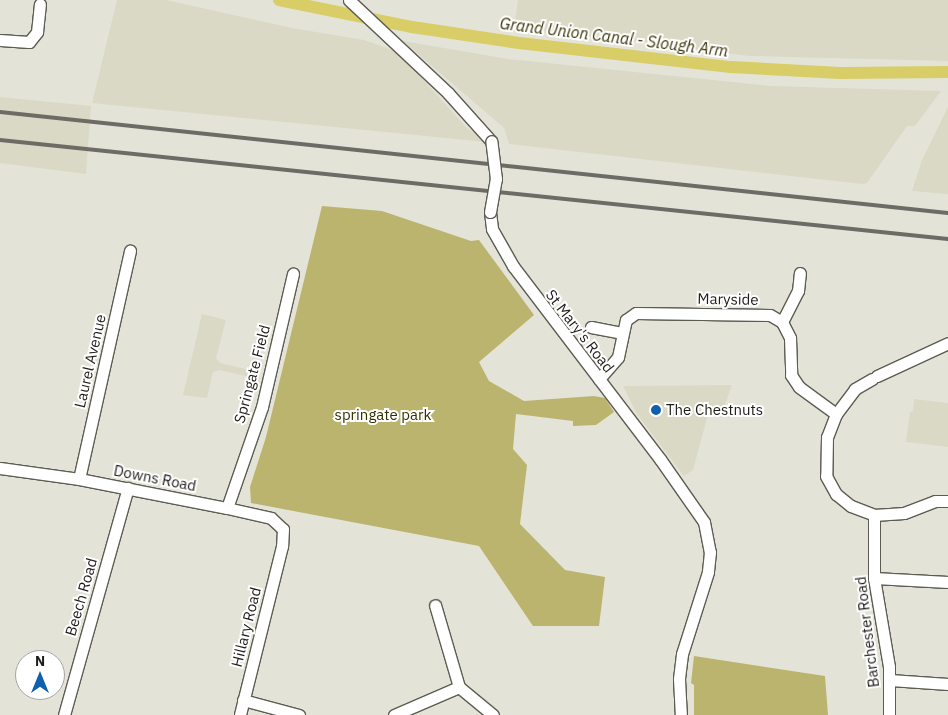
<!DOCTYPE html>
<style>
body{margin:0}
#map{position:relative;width:948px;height:715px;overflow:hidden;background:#e4e3d8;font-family:"IBM Plex Sans",sans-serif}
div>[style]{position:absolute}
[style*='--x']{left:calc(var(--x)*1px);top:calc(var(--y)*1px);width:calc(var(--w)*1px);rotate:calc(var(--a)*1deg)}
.built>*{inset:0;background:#dad9c6}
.green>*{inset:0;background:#bbb46e}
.canal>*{height:12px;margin:-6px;padding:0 6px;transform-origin:6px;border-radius:6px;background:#d8cd66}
.roads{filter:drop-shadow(1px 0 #5d5c52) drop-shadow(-1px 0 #5d5c52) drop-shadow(0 1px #5d5c52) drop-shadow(0 -1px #5d5c52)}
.minor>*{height:11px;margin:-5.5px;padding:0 5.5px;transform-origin:5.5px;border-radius:5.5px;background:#fff}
.rail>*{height:4px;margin:-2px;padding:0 2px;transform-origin:2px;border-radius:2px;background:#6c6b65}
.bridges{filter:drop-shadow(1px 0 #5d5c52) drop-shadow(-1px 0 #5d5c52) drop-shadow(0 1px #5d5c52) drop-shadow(0 -1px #5d5c52)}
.minor-bridge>*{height:11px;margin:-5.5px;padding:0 5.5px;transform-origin:5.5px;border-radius:5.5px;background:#fff}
.dots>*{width:14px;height:14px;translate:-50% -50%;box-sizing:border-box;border:2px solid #fff;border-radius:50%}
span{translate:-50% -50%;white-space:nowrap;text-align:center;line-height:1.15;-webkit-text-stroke:4px #fff;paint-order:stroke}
.street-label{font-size:15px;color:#1d1c19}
.poi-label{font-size:15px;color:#1d1c19}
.left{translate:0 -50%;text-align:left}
.park-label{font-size:15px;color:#342f02}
.water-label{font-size:16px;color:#383305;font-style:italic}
.north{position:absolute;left:15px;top:650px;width:50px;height:50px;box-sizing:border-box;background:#fff;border:1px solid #a5a4a3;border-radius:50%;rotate:0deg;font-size:14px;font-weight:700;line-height:20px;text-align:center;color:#1d1c19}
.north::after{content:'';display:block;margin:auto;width:18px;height:22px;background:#0f61af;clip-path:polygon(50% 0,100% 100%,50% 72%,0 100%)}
</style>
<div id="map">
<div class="built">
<i style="clip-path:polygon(117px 0,166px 0,292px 28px,364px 40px,398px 52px,466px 127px,486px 142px,92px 103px)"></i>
<i style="clip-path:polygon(518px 0,948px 0,948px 61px,750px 56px,514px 29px)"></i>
<i style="clip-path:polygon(403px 41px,508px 59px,772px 86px,941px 91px,915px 126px,907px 126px,867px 183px,862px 184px,509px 144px,504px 128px)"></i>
<i style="clip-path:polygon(0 97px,91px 106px,86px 174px,0 163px)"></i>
<i style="clip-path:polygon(948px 107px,948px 194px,912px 191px,922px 160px)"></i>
<i style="clip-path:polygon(202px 314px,226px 320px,216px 358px,220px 363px,258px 372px,258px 379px,220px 370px,213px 372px,207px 398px,183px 395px)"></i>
<i style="clip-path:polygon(732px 385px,723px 410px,710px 407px,693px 470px,684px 476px,637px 414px,623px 386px)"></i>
<i style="clip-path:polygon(914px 399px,948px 403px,948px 447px,906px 442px,910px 412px,913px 411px)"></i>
</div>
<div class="green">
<i style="clip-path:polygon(322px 206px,382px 211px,471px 241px,479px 240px,534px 315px,479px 362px,489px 381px,524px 401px,594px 396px,605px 398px,614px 412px,596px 425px,573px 426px,573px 421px,516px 414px,513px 449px,527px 465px,520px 524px,565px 570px,605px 577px,599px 626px,533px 626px,479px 546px,251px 503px,250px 487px,266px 437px)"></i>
<i style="clip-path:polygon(694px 656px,825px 676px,828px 715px,694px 715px,694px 685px,691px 683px)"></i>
</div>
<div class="canal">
<i style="--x:279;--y:0;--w:136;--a:11.5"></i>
<i style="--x:412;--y:27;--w:108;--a:8.5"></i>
<i style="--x:519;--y:43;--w:213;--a:6.5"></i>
<i style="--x:731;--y:67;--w:109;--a:3.2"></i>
<i style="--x:840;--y:73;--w:108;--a:-0.5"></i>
</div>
<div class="roads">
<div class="minor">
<i style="--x:349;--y:0;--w:136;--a:43.2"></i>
<i style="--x:448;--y:93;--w:64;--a:48.1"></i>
<i style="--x:0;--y:40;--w:29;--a:4"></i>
<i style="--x:29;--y:42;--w:13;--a:-51"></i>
<i style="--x:37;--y:32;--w:28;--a:-84"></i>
<i style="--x:490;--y:212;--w:17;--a:83"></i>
<i style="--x:492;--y:229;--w:43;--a:60.4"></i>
<i style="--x:513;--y:266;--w:243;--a:52.7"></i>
<i style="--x:660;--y:459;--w:77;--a:55.1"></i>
<i style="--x:704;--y:522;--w:31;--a:79"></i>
<i style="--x:710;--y:552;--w:20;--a:96"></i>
<i style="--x:708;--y:572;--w:86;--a:107.6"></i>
<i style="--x:682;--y:654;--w:25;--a:97"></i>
<i style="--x:679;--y:679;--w:36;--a:87"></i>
<i style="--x:782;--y:322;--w:35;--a:-63"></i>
<i style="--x:798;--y:291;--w:18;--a:-84"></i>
<i style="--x:591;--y:327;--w:31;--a:11"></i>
<i style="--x:877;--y:376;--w:78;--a:-24.9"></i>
<i style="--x:599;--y:379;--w:29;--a:-49"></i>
<i style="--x:618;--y:357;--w:38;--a:-78"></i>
<i style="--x:626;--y:320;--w:12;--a:-35"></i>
<i style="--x:636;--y:313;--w:134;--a:0.9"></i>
<i style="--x:770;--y:315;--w:14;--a:30"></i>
<i style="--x:782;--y:322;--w:18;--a:63"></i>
<i style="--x:790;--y:338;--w:37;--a:88"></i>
<i style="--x:791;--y:375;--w:14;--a:56"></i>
<i style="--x:799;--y:387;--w:46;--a:36.1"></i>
<i style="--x:872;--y:379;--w:20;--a:150"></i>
<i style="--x:855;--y:389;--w:31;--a:127"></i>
<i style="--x:836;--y:414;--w:25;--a:111"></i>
<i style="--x:827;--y:437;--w:39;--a:91"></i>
<i style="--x:826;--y:476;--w:21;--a:61"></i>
<i style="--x:836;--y:494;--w:19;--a:39"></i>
<i style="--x:851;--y:506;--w:25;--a:21"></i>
<i style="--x:874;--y:515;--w:30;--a:-4"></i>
<i style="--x:904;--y:513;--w:33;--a:-21"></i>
<i style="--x:935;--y:501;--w:13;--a:0"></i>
<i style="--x:0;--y:468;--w:80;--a:7.9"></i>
<i style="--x:79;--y:479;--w:151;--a:11.1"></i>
<i style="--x:227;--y:508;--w:45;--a:12.8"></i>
<i style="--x:271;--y:518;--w:16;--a:43"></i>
<i style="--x:283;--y:529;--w:17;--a:93"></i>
<i style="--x:282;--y:546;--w:174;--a:104"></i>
<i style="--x:79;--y:479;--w:234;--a:-77.4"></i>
<i style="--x:227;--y:508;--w:107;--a:-70.9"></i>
<i style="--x:262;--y:407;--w:137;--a:-76.9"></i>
<i style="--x:874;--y:515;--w:63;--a:90"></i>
<i style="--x:874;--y:578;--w:90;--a:80.4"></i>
<i style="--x:889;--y:667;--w:48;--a:90"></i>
<i style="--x:874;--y:578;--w:74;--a:3.1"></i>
<i style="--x:890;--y:680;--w:58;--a:3.9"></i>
<i style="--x:459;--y:687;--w:44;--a:39.5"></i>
<i style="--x:243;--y:700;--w:58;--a:15"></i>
<i style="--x:64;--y:715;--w:236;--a:-74.3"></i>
<i style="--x:394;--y:715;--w:71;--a:-23.3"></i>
<i style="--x:459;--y:687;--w:85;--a:-106.3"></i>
</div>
</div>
<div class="rail">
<i style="--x:0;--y:112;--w:953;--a:6.08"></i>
<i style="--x:0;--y:140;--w:953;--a:5.96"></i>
</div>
<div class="bridges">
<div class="minor-bridge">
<i style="--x:490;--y:212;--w:34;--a:-80"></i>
<i style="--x:496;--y:179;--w:38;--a:-97"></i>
</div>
</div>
<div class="dots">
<i style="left:656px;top:410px;background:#0f61af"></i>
</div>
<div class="street-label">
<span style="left:728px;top:299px;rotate:1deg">Maryside</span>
<span style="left:580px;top:331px;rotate:52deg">St Mary's Road</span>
<span style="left:90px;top:361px;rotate:-77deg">Laurel Avenue</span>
<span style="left:252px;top:374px;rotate:-75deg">Springate Field</span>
<span style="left:155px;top:478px;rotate:11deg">Downs Road</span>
<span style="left:81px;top:597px;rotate:-74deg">Beech Road</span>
<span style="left:246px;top:627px;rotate:-76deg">Hillary Road</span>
<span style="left:867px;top:632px;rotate:-97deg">Barchester Road</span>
</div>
<div class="poi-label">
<span class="left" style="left:666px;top:410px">The Chestnuts</span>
</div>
<div class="park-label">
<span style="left:383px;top:415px">springate park</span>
</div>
<div class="water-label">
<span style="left:614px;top:37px;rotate:7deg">Grand Union Canal - Slough Arm</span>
</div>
<div class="north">N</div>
</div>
